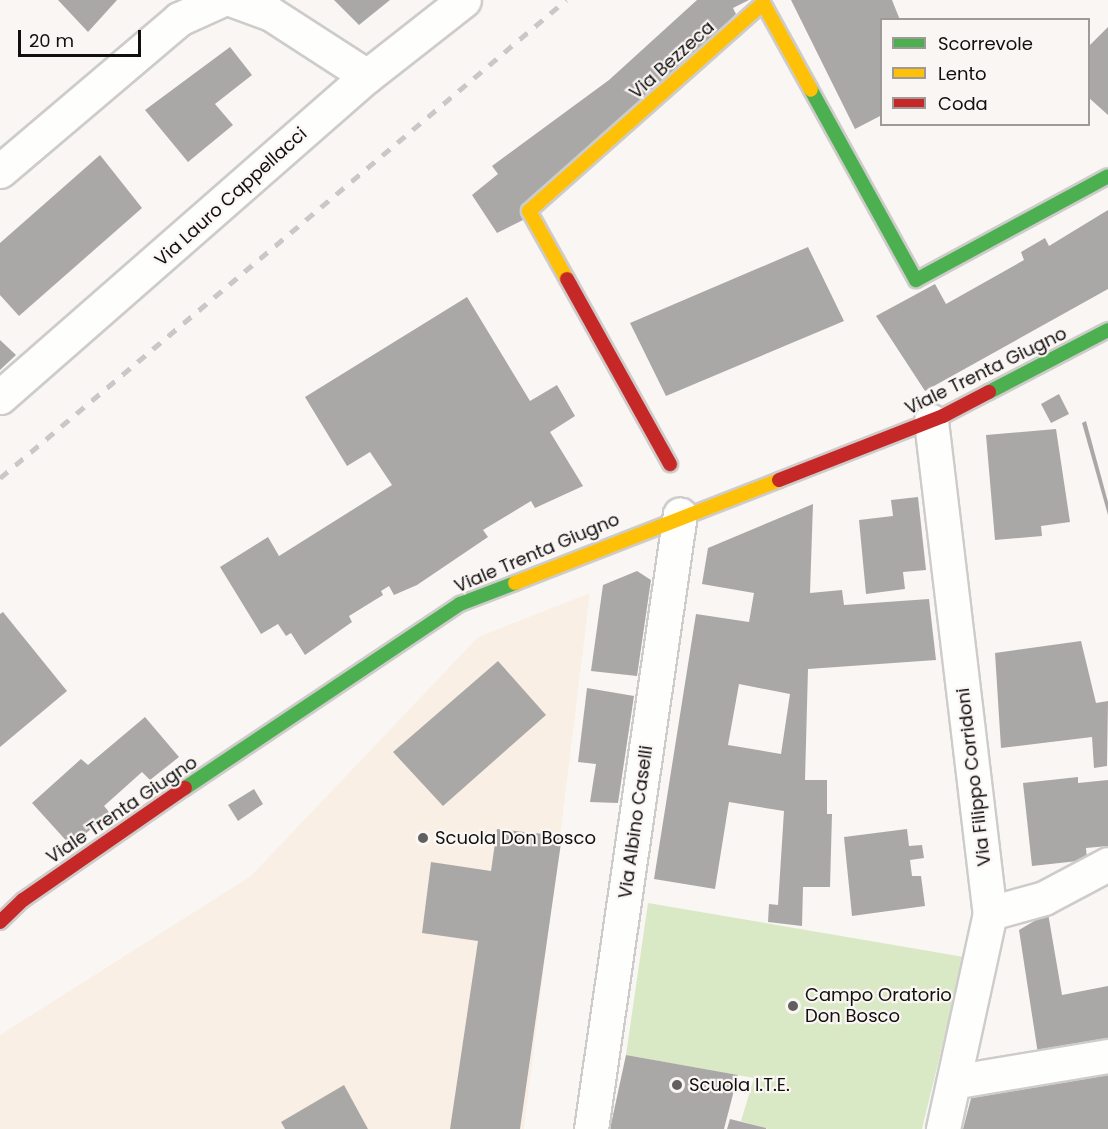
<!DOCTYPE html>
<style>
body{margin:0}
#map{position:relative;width:1108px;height:1129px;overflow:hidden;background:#f9f6f4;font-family:Poppins,sans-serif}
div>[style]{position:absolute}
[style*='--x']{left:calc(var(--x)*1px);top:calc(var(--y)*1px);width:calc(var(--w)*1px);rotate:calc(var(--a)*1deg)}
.education>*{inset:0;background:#faefe5}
.green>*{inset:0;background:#d9e8c5}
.building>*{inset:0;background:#aaa8a6}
.roads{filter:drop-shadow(2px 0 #ceccca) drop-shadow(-2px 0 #ceccca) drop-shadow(0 2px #ceccca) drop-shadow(0 -2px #ceccca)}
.street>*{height:33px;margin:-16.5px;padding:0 16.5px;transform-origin:16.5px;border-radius:16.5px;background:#fefefd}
.fast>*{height:14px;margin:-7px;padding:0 7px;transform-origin:7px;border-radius:7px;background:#4caf50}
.slow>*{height:14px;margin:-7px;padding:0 7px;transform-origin:7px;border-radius:7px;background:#ffc107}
.jam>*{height:14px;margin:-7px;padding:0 7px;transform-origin:7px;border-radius:7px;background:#c62828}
.rail>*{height:4.5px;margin-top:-2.25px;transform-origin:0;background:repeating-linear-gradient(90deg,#c9c7c7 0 10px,transparent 0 20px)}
.dots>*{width:16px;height:16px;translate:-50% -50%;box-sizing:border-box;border:3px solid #faf6f3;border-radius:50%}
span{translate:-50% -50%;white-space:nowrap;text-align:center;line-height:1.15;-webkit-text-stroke:4.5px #faf6f3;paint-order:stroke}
.street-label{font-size:18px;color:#110f0f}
.poi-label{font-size:18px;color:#110f0f}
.left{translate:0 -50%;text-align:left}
.legend{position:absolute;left:880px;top:18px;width:210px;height:108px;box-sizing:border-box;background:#faf6f3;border:2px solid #9d9a98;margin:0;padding:8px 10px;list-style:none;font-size:18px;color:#110f0f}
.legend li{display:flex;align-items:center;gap:12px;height:30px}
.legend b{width:30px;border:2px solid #9d9a98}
.scale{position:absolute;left:18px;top:30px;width:123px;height:27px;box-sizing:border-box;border:3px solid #110f0f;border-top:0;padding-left:8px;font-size:18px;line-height:21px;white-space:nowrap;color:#110f0f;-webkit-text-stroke:4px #faf6f3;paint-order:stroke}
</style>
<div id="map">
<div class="education">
<i style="clip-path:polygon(590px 593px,524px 1129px,0 1129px,0 1035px,251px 876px,478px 637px)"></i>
</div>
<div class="green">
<i style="clip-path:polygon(648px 903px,964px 957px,922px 1129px,768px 1129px,741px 1121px,754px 1078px,626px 1055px)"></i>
</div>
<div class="building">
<i style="clip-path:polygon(58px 0,117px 0,88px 32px)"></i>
<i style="clip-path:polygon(334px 0,390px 0,359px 25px)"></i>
<i style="clip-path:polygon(697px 0,749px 0,733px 8px,736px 14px,523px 220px,497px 233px,472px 195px,498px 174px,492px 166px,609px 80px)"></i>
<i style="clip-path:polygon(791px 0,892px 0,900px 20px,882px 20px,882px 115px,855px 129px)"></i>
<i style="clip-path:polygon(1108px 27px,1108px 115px,1088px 97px,1088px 47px)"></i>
<i style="clip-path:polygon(230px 47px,252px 75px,215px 104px,233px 125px,188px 162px,145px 110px)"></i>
<i style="clip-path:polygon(100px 155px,142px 208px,19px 316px,0 295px,0 243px)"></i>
<i style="clip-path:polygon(1108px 210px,1108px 289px,925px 391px,876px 316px,935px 284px,946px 304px,1024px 260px,1021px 252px,1045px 238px,1049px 246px)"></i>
<i style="clip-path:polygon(808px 247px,844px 321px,666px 396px,630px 323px)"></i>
<i style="clip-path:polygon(467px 297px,530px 401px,557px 385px,575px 416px,550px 432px,583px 486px,535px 508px,531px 501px,483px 530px,488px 537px,417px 585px,394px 595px,389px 586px,381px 591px,383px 595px,349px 616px,352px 622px,305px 655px,291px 633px,286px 636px,278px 624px,261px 634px,220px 567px,268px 537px,279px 556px,392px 485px,370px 452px,347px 466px,305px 397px)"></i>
<i style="clip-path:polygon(0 340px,16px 355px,0 370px)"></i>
<i style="clip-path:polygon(1059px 394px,1069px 414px,1051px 423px,1041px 404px)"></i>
<i style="clip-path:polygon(1086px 421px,1108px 502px,1108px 515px,1082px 423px)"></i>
<i style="clip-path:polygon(1056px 429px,1070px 522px,1041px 526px,1042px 536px,995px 540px,986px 435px)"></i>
<i style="clip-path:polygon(918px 497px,926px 570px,903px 572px,905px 589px,866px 594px,859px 520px,893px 516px,891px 500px)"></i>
<i style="clip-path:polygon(evenodd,813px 504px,810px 593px,842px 590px,844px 605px,929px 599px,936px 660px,808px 669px,805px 780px,827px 780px,827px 814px,832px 814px,830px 887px,803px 887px,802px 926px,768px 922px,769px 904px,778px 905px,784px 811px,729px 802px,715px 889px,654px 879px,696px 614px,749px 622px,754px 593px,702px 584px,708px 548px,813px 504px,739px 684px,790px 694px,781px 754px,728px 745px,739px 684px)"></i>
<i style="clip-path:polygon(637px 571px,651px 580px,637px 676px,591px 671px,603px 585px)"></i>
<i style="clip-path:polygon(3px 612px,67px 691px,0 747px,0 614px)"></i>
<i style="clip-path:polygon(1081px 641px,1096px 703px,1108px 701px,1107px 766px,1094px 768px,1092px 737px,1001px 748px,995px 653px)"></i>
<i style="clip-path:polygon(498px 661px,546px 715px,443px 806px,393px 752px)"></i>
<i style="clip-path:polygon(587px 688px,634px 696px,618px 803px,590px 802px,596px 764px,578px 762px)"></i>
<i style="clip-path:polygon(145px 717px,179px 757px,150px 780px,142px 772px,104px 806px,110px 813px,71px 846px,32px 803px,81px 759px,88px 765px)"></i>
<i style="clip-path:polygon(1078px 777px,1078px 783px,1108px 780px,1108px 846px,1086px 848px,1087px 860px,1032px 866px,1023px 783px)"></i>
<i style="clip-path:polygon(254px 789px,263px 804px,238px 821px,228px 805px)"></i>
<i style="clip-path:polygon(497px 829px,562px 836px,520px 1129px,450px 1129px,478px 941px,422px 933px,431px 862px,491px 871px)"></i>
<i style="clip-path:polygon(907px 829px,909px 846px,922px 845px,924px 858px,910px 860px,912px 876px,921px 876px,925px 906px,852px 916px,844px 837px)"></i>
<i style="clip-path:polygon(1048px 913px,1062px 995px,1108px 986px,1108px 1045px,1038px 1054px,1019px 930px)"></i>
<i style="clip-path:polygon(626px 1055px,738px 1075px,724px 1129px,610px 1129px)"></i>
<i style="clip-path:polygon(1108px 1068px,1108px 1129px,963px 1129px,974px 1087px)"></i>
<i style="clip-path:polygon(344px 1085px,368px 1129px,285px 1129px,281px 1122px)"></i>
<i style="clip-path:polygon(730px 1119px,766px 1128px,766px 1129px,727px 1129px)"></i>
</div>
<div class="roads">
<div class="street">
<i style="--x:233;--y:0;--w:40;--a:20.2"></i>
<i style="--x:271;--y:14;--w:114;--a:32.9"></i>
<i style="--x:0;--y:171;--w:235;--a:-40.3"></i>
<i style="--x:179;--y:19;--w:46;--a:-24.3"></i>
<i style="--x:0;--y:397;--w:488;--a:-41.2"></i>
<i style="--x:367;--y:76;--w:123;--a:-38.1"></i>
<i style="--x:931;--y:421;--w:496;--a:83.2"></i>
<i style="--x:990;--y:913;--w:221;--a:102.3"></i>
<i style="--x:990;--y:913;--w:56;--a:-15.5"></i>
<i style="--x:1044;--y:898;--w:72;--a:-28"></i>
<i style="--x:958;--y:1081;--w:152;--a:-9.5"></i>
<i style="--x:591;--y:1129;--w:621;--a:-81.77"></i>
</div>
<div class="fast">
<i style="--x:811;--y:90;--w:217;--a:61.1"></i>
<i style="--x:916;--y:280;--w:218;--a:-28.4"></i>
<i style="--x:989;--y:392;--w:134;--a:-27.5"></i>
<i style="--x:185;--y:788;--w:331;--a:-33.8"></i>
<i style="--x:460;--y:604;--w:59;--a:-20.9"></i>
</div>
<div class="slow">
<i style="--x:567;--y:279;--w:78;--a:-119.2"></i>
<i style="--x:529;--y:211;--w:313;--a:-41.6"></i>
<i style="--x:763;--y:3;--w:99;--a:61.1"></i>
<i style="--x:515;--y:583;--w:283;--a:-21.3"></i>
</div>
<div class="jam">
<i style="--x:567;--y:279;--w:212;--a:60.9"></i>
<i style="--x:779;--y:480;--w:176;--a:-21.3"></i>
<i style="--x:943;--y:416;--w:52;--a:-27.6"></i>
<i style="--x:0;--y:922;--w:32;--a:-44"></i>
<i style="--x:23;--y:900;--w:197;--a:-34.7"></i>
</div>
</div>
<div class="rail">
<i style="--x:0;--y:478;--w:741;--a:-40.18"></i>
</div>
<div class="dots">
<i style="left:423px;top:838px;background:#62605f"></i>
<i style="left:793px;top:1006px;background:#62605f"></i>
<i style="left:677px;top:1085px;background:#62605f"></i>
</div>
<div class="street-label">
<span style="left:672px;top:60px;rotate:-42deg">Via Bezzeca</span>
<span style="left:231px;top:197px;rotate:-42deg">Via Lauro Cappellacci</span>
<span style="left:986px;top:371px;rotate:-26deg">Viale Trenta Giugno</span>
<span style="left:537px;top:553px;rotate:-23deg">Viale Trenta Giugno</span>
<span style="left:974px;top:777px;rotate:-97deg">Via Filippo Corridoni</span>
<span style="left:122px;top:810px;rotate:-34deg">Viale Trenta Giugno</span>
<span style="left:636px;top:822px;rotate:-82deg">Via Albino Caselli</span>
</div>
<div class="poi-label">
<span class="left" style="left:435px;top:838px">Scuola Don Bosco</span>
<span class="left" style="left:805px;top:1006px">Campo Oratorio<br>Don Bosco</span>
<span class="left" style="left:689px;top:1085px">Scuola I.T.E.</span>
</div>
<ul class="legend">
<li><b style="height:8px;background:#4caf50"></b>Scorrevole</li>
<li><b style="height:8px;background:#ffc107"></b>Lento</li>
<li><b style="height:8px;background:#c62828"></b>Coda</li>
</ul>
<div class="scale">20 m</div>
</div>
